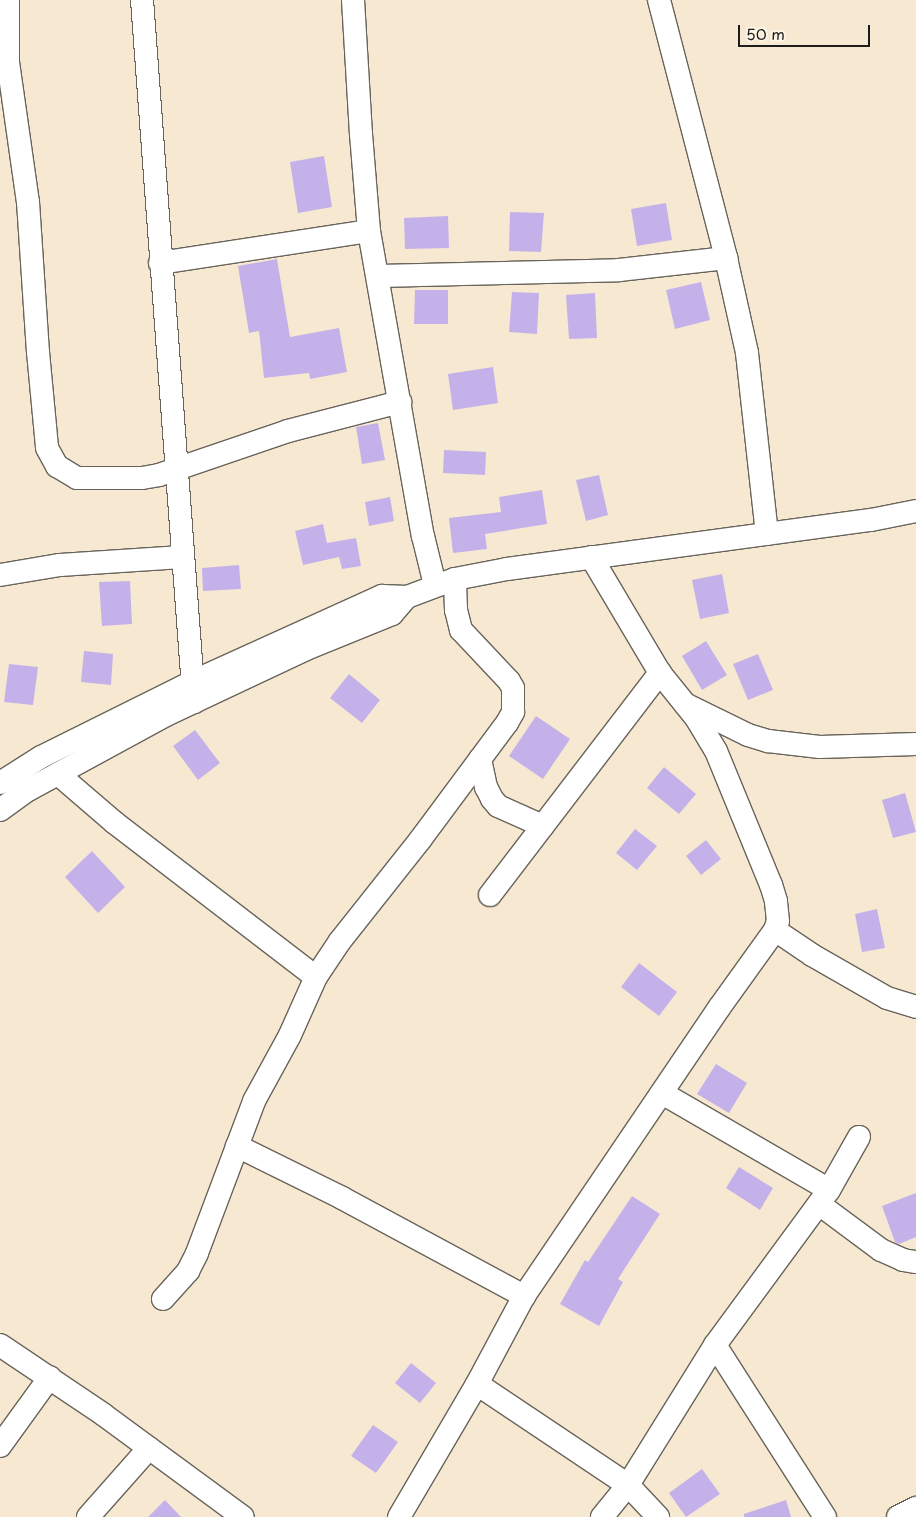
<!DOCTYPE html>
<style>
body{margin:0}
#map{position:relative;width:916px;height:1517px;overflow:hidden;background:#f7e9d1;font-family:"Playpen Sans",sans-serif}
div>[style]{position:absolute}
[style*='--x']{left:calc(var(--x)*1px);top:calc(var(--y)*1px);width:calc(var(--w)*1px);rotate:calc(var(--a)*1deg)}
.building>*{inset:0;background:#c5b1ea}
.roads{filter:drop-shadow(1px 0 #69645b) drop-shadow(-1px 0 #69645b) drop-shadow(0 1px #69645b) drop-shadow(0 -1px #69645b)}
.minor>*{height:22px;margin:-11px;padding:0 11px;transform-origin:11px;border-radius:11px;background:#fff}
span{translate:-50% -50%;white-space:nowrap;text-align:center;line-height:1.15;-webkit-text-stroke:5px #fcf5e5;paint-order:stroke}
.scale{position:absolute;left:738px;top:25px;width:132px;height:22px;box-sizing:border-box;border:2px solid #1c1c1c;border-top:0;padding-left:6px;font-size:15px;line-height:18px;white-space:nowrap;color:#1c1c1c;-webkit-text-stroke:4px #fcf5e5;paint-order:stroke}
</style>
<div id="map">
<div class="building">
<i style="clip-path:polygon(324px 156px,332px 207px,298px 213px,290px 162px)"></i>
<i style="clip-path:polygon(666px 203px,672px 240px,637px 246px,631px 209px)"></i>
<i style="clip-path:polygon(510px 212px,544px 213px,541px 252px,509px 251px)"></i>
<i style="clip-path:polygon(448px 216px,449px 248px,405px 249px,404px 218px)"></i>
<i style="clip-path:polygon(277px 259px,290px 337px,339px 328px,347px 372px,310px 379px,309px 373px,264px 378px,259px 331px,249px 333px,238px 266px)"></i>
<i style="clip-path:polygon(701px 282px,710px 320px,675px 329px,666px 290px)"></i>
<i style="clip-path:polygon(415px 290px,448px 290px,448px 324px,414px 324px)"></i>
<i style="clip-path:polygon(512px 292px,539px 293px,537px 334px,509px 332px)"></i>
<i style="clip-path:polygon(595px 293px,597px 338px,569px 339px,566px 295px)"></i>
<i style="clip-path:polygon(493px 367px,498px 403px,453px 410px,448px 374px)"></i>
<i style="clip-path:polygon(378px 423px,385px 460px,362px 464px,356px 427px)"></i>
<i style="clip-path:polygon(444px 450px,486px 452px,485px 475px,443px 473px)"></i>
<i style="clip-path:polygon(599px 475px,608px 515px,586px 521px,576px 480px)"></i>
<i style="clip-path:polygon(542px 490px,547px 524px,485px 534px,487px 549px,453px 553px,449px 518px,501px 512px,499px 497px)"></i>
<i style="clip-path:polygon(390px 497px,394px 521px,369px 526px,365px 502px)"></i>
<i style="clip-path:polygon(323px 524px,327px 543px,356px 538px,361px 566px,342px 569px,339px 557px,303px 565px,295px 531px)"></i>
<i style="clip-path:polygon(239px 565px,241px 589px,203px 591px,202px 568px)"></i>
<i style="clip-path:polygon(722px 574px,729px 613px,700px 619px,692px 580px)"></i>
<i style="clip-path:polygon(130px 581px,132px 624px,102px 626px,99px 582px)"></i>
<i style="clip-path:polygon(706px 641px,727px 675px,702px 690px,682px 656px)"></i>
<i style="clip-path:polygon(84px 651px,113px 654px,111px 685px,81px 682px)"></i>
<i style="clip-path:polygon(758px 654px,773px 690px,748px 700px,733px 664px)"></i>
<i style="clip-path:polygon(9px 664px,38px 667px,33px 705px,4px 702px)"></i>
<i style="clip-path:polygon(349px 674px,380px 700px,362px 723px,330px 698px)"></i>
<i style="clip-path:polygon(536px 716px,570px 739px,543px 779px,509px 756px)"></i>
<i style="clip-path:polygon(195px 730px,220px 763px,198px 780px,173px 746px)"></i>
<i style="clip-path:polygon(664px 767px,696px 794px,679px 814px,647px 788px)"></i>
<i style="clip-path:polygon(905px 793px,916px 832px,893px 838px,882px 800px)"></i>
<i style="clip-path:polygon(635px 829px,657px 846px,637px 870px,616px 853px)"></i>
<i style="clip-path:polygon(706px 840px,721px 859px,701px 875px,686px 856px)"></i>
<i style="clip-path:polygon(92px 851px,125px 887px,98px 913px,65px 877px)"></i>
<i style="clip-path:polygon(877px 909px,885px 948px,862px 952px,855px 914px)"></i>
<i style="clip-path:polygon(639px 963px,677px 992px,659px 1016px,621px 987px)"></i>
<i style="clip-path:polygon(716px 1064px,747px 1083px,729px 1113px,697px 1094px)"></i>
<i style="clip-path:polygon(739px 1167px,773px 1188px,760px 1210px,726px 1188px)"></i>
<i style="clip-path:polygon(916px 1193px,916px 1237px,899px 1244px,895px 1242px,882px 1206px)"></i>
<i style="clip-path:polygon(632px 1196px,660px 1214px,618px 1279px,623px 1282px,599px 1326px,560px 1304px,585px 1260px,588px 1262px)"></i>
<i style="clip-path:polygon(411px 1363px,436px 1383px,420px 1403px,395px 1383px)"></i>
<i style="clip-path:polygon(373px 1425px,398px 1442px,376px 1473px,351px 1456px)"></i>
<i style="clip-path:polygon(702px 1469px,720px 1494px,686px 1517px,669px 1493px)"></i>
<i style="clip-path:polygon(165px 1500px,181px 1517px,148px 1517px)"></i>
<i style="clip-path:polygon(786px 1500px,791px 1517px,744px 1517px,744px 1514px)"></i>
</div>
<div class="roads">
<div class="minor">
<i style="--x:8;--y:0;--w:62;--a:90"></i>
<i style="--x:8;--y:62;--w:141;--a:81.9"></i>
<i style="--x:28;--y:202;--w:150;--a:86.2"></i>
<i style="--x:38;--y:352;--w:96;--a:84.6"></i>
<i style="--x:47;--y:448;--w:21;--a:61"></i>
<i style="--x:57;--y:466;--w:23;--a:31"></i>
<i style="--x:77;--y:478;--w:65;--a:0"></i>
<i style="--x:142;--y:478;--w:17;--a:-10"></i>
<i style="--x:159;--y:475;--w:136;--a:-18.8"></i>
<i style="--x:288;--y:431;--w:116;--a:-14.5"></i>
<i style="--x:142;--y:0;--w:704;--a:85.76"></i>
<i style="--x:353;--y:0;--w:134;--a:86.6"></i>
<i style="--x:361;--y:134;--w:97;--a:85.3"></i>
<i style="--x:369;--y:231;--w:310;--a:80"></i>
<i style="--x:423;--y:536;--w:50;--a:76.2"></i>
<i style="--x:659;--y:0;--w:267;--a:75.4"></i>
<i style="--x:726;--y:258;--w:97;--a:77.5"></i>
<i style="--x:747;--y:353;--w:182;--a:83.7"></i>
<i style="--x:160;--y:263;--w:211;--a:-8.7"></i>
<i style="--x:379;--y:276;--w:240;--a:-1.4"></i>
<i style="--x:619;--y:270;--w:108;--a:-6.4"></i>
<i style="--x:0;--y:575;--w:61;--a:-9.5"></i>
<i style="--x:60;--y:565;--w:122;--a:-3.8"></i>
<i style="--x:685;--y:704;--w:70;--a:26.2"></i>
<i style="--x:748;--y:735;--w:21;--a:17"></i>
<i style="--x:768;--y:741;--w:52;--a:6.6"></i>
<i style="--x:820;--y:747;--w:96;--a:-1.8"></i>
<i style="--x:480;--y:759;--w:29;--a:78"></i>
<i style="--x:486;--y:787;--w:13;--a:63"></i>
<i style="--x:492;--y:799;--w:9;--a:49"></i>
<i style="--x:498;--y:806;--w:49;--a:24"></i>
<i style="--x:58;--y:774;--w:75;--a:40.7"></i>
<i style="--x:115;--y:823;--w:253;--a:37.5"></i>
<i style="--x:0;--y:783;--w:49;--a:-32.4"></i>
<i style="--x:41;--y:757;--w:169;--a:-26.4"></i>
<i style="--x:192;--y:682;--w:209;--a:-24.4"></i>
<i style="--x:382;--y:596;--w:25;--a:2"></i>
<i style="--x:407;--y:597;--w:51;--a:-20.6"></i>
<i style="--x:455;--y:579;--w:53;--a:-10.9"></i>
<i style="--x:507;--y:569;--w:367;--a:-7.7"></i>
<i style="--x:871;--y:520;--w:46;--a:-11.3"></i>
<i style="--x:0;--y:810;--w:34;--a:-36"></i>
<i style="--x:28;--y:790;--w:157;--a:-28.5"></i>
<i style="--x:166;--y:715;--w:155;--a:-25.2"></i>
<i style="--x:306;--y:649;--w:93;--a:-22.1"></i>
<i style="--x:392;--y:614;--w:23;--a:-49"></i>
<i style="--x:490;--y:895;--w:280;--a:-52.6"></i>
<i style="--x:775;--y:930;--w:45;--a:34"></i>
<i style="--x:812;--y:955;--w:86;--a:29.8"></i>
<i style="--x:887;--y:998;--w:30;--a:17"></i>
<i style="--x:662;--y:1093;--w:193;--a:30.1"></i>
<i style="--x:237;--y:1146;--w:117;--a:26.3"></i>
<i style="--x:342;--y:1198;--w:207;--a:28.3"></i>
<i style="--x:819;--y:1204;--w:77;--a:36.6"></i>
<i style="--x:881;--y:1250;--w:24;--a:24"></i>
<i style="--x:903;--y:1260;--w:13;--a:9"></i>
<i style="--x:163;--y:1299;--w:38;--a:-48"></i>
<i style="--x:188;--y:1271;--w:20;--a:-63"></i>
<i style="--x:197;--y:1253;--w:162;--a:-69.4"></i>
<i style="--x:254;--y:1101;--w:75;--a:-61.4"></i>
<i style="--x:290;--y:1035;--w:64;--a:-65.9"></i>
<i style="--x:316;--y:977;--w:43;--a:-56.3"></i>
<i style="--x:340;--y:941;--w:129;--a:-51.6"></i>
<i style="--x:420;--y:840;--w:146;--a:-53.4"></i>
<i style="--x:507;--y:723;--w:13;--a:-61"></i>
<i style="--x:513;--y:712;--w:24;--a:-90"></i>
<i style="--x:513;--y:688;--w:8;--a:-120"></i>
<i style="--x:509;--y:681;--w:70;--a:-133.3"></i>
<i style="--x:461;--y:630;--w:21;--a:-104"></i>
<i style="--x:456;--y:610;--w:31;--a:-92"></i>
<i style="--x:0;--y:1345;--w:125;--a:33.9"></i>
<i style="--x:104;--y:1415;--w:172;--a:36.3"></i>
<i style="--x:715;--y:1345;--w:204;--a:57.4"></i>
<i style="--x:477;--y:1384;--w:182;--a:33.8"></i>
<i style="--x:628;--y:1485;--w:44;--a:46.8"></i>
<i style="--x:0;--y:1446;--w:85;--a:-54.1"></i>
<i style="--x:88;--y:1517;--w:92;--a:-48.5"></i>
<i style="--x:399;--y:1517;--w:154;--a:-59.6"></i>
<i style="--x:477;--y:1384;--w:100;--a:-61.9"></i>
<i style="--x:524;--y:1296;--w:348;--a:-55.9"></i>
<i style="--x:719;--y:1008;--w:96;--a:-54.3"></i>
<i style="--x:775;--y:930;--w:9;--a:-72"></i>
<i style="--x:778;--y:921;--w:20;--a:-96"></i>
<i style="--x:776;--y:901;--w:17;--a:-107"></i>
<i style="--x:771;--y:885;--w:145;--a:-112.3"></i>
<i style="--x:716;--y:751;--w:37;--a:-121"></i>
<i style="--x:697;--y:719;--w:59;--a:-128.8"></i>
<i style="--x:660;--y:673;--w:135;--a:-120.7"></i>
<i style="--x:602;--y:1517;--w:41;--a:-50.9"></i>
<i style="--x:628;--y:1485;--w:165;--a:-58.1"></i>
<i style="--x:715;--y:1345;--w:192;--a:-53.7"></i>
<i style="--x:829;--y:1190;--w:61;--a:-60.5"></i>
<i style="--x:898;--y:1517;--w:20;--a:-27"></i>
</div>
</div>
<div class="scale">50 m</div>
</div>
